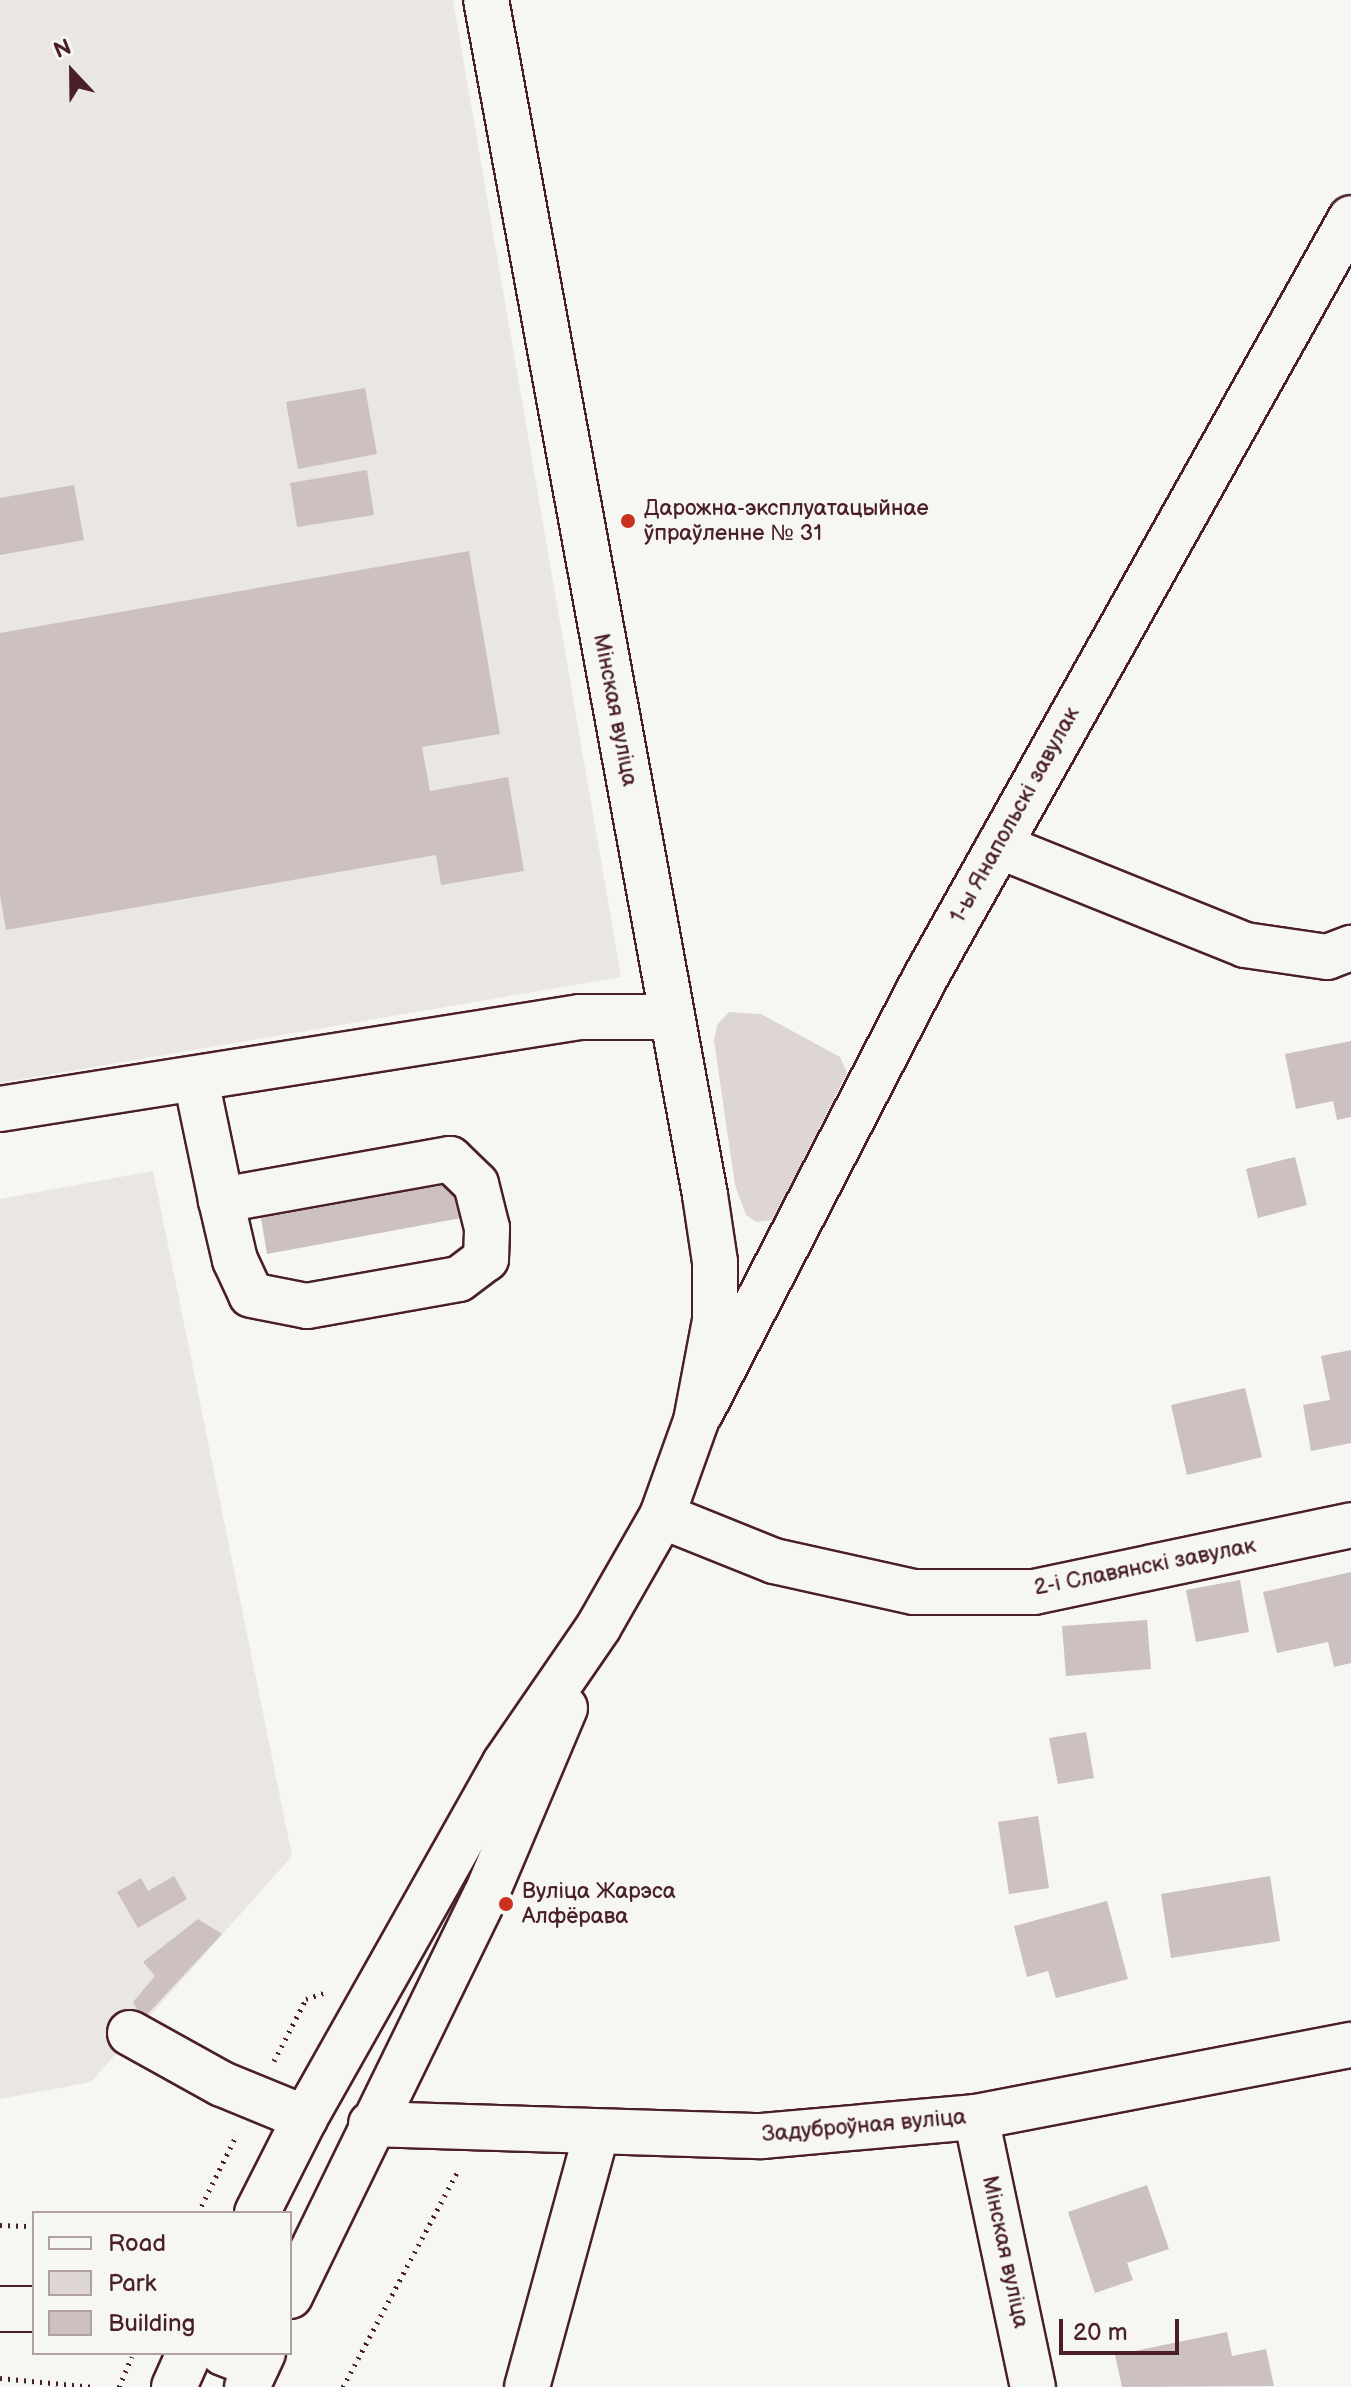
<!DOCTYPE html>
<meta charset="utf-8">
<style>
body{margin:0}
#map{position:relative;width:1351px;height:2387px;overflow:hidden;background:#f6f6f2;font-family:"Balsamiq Sans",sans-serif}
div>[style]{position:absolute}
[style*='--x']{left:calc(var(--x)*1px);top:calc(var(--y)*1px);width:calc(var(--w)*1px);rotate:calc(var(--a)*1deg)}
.built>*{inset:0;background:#e9e6e3}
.green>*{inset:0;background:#ddd6d5}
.building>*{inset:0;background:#ccc1c0}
.path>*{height:5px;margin-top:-2.5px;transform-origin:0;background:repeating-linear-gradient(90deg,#4a1f2b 0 2px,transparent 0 8px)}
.roads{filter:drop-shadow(2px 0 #4a1f2b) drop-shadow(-2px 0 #4a1f2b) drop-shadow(0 2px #4a1f2b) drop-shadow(0 -2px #4a1f2b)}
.minor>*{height:44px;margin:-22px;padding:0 22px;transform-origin:22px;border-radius:22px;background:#f6f6f2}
.major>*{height:44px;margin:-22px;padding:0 22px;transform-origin:22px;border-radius:22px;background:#f6f6f2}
.dots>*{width:22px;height:22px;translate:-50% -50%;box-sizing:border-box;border:4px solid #f6f6f2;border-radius:50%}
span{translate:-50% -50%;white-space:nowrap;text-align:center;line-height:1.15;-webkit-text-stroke:8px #f6f6f2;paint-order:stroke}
.poi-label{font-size:22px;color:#4a1f2b}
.left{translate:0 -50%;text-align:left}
.street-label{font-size:22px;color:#4a1f2b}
.legend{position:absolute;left:32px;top:2211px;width:260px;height:144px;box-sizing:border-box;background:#f6f6f2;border:2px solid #b1a0a2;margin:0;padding:10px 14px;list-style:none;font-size:24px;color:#4a1f2b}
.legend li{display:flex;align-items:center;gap:16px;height:40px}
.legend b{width:40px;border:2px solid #b1a0a2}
.north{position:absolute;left:32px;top:32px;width:80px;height:80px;-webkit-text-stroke:6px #f6f6f2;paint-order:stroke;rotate:338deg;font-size:22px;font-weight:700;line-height:32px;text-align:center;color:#4a1f2b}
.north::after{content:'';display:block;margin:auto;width:28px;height:36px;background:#4a1f2b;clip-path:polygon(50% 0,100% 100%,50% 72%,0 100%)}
.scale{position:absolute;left:1059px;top:2319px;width:120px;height:36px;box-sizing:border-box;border:4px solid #4a1f2b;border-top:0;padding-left:10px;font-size:24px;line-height:28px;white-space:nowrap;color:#4a1f2b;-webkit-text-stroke:6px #f6f6f2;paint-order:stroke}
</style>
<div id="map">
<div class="built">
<i style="clip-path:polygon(0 0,453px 0,621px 977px,0 1083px)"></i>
<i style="clip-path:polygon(153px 1171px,292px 1856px,91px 2082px,0 2099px,0 1199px)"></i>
</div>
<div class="green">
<i style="clip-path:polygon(729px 1012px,761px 1014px,840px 1057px,847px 1073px,773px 1220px,756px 1222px,746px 1215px,735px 1185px,714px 1041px,717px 1025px)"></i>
</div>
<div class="building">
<i style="clip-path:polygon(365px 388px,377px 454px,298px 469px,286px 402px)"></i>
<i style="clip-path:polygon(367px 470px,374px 515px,297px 527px,290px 483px)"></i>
<i style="clip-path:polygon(74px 485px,84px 540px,0 555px,0 498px)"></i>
<i style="clip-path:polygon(469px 551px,500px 734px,422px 747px,430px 791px,508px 777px,524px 871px,441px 885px,436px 855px,6px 930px,0 895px,0 633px)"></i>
<i style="clip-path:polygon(1351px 1041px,1351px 1117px,1337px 1120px,1333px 1101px,1296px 1109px,1285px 1054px)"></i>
<i style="clip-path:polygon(1295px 1157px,1307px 1205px,1258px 1218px,1246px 1169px)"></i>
<i style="clip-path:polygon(455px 1183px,461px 1218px,267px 1254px,261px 1218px)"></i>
<i style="clip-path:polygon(1351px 1350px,1351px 1443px,1311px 1451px,1303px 1405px,1330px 1400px,1321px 1356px)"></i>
<i style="clip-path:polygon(1245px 1388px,1262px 1457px,1187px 1475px,1171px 1405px)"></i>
<i style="clip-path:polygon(1351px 1572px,1351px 1663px,1334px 1667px,1328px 1642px,1277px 1653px,1263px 1592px)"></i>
<i style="clip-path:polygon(1240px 1580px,1249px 1632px,1196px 1642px,1186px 1590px)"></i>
<i style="clip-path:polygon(1147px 1620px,1151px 1669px,1066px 1676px,1062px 1626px)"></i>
<i style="clip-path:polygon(1086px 1732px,1094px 1778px,1058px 1784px,1049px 1738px)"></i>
<i style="clip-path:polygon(1038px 1816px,1049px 1888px,1009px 1894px,998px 1822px)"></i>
<i style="clip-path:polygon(174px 1876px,187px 1899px,138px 1928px,117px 1892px,141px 1878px,148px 1891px)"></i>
<i style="clip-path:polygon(1270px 1876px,1280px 1941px,1171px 1958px,1161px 1894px)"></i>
<i style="clip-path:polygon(1107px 1901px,1128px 1979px,1056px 1998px,1048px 1971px,1027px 1977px,1014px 1926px)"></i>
<i style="clip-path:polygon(198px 1919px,222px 1934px,142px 2020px,133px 2002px,155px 1976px,143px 1962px)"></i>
<i style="clip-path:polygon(1147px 2185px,1169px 2249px,1127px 2263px,1133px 2280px,1095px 2293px,1068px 2212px)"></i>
<i style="clip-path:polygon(1227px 2332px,1232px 2356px,1266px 2349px,1274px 2386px,1122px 2387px,1115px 2355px)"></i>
</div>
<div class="path">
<i style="--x:274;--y:2061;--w:70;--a:-62.7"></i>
<i style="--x:306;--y:1999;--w:21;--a:-19"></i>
<i style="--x:198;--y:2213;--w:88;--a:-63.7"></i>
<i style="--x:0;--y:2225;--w:34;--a:2"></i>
<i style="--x:0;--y:2378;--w:94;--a:5.5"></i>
<i style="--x:119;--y:2387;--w:33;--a:-67"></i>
<i style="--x:343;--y:2387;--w:247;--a:-62"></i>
</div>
<div class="roads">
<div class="minor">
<i style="--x:999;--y:846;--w:265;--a:21.9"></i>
<i style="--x:1245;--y:945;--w:83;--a:8.3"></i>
<i style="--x:1327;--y:957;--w:26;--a:-21"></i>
<i style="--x:196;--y:1080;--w:123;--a:78.2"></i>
<i style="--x:221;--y:1200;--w:62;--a:76.9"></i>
<i style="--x:235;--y:1260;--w:38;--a:65"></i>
<i style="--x:251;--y:1295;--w:57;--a:11.1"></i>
<i style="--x:307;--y:1306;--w:154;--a:-10.1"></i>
<i style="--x:459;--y:1279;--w:34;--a:-37"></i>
<i style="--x:486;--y:1259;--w:31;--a:-88"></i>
<i style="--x:487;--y:1228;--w:45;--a:-104"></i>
<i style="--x:476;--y:1184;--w:36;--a:-136"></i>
<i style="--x:450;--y:1159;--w:233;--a:169.8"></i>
<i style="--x:0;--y:1109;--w:587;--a:-9.01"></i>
<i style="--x:580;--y:1017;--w:92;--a:0"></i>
<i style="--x:701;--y:1412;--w:488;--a:-62.7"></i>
<i style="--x:925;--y:978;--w:871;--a:-60.73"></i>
<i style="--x:662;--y:1516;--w:121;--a:21.9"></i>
<i style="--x:774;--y:1561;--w:143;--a:12.5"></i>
<i style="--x:914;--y:1592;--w:120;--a:0"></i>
<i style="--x:1034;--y:1592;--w:324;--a:-11.9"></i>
<i style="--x:130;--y:2033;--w:105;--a:29"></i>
<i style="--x:222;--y:2084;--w:90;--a:22.3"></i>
<i style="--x:976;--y:2117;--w:276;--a:78.1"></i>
<i style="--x:371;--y:2124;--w:391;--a:1.8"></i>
<i style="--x:762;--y:2136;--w:215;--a:-5.1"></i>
<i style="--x:976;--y:2117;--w:382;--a:-10.9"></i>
<i style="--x:0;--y:2309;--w:34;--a:0"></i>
<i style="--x:223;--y:2353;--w:36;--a:21"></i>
<i style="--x:527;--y:2387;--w:262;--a:-74.7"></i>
</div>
<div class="major">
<i style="--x:257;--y:2213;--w:106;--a:-63.2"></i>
<i style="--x:305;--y:2118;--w:407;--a:-60.6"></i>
<i style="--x:505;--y:1763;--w:166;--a:-55.5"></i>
<i style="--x:599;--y:1626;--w:127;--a:-60.2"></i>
<i style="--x:662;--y:1516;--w:101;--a:-70.3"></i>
<i style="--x:696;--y:1421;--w:103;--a:-79.3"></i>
<i style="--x:715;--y:1320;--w:58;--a:-90"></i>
<i style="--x:715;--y:1262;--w:68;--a:-98.5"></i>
<i style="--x:705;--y:1195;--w:1215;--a:-100.38"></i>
<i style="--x:290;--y:2296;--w:446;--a:-64"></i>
<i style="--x:486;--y:1895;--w:203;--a:-67.1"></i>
<i style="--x:174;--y:2387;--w:37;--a:-66"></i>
<i style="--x:247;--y:2387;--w:38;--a:-65"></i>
</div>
</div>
<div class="dots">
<i style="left:628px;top:521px;background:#c8321e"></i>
<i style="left:506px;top:1904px;background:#c8321e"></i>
</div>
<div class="poi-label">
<span class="left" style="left:644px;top:521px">Дарожна-эксплуатацыйнае<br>ўпраўленне № 31</span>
<span class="left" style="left:522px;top:1904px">Вуліца Жарэса<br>Алфёрава</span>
</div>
<div class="street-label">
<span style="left:615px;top:710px;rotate:79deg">Мінская вуліца</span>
<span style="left:1015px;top:815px;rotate:-61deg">1-ы Янапольскі завулак</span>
<span style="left:1145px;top:1567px;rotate:-11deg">2-і Славянскі завулак</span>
<span style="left:864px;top:2126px;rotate:-5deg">Задуброўная вуліца</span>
<span style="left:1005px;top:2252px;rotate:78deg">Мінская вуліца</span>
</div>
<ul class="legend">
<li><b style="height:10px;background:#f6f6f2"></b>Road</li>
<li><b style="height:22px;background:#ddd6d5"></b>Park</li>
<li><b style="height:22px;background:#ccc1c0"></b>Building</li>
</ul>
<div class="north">N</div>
<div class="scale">20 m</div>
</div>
